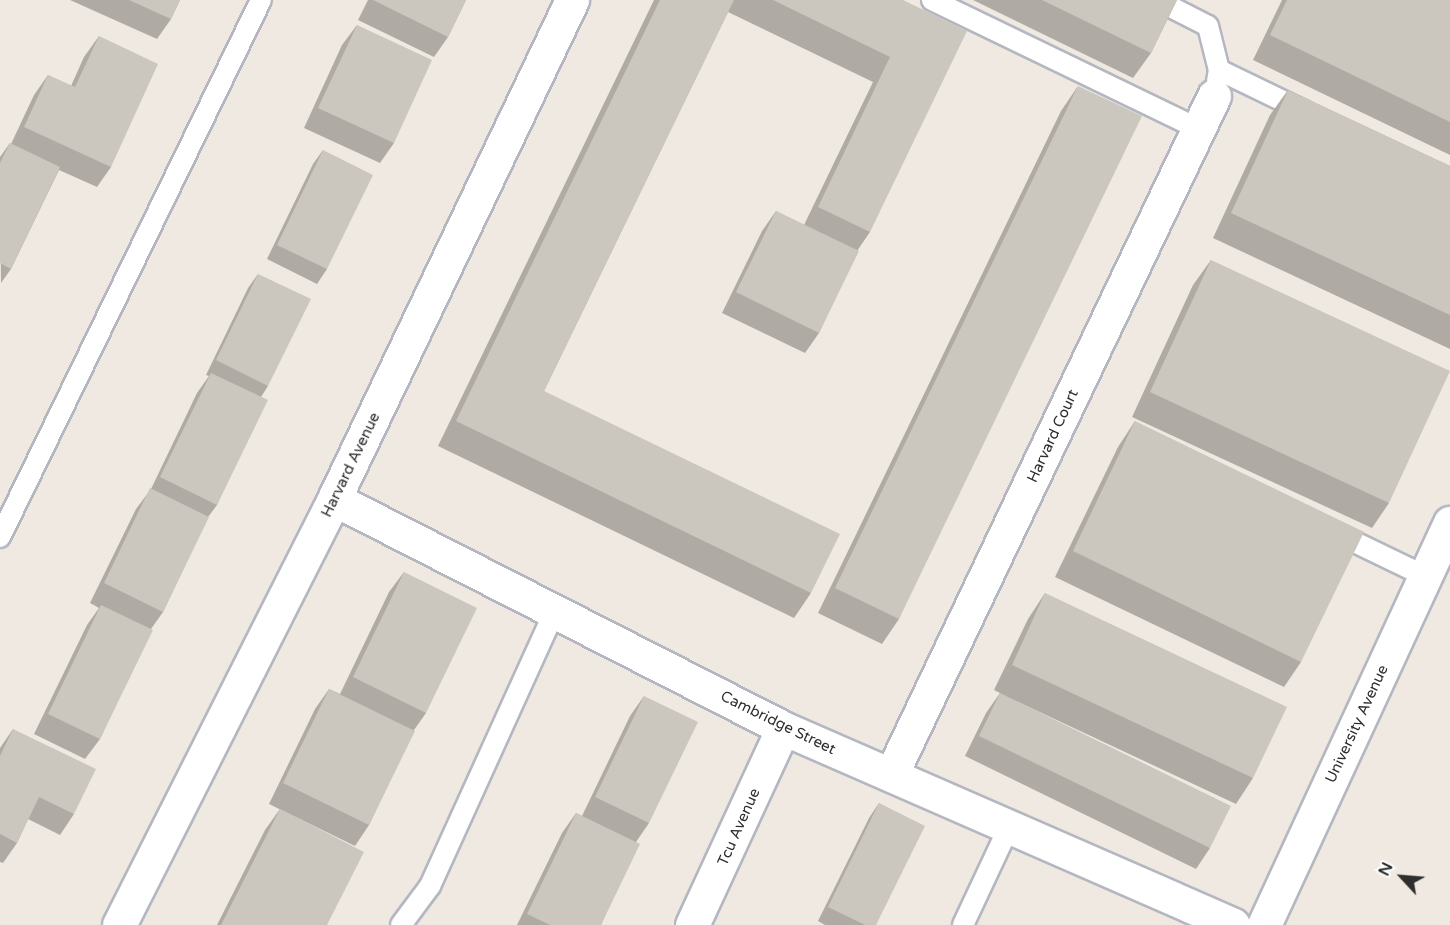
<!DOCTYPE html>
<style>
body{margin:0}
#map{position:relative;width:1450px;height:925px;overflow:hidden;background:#efe9e1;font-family:"Varela Round",sans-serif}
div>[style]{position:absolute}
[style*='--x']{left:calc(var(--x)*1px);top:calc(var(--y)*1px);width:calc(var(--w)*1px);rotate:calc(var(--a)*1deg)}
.roads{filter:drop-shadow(2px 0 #b4b7c1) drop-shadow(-2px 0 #b4b7c1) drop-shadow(0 2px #b4b7c1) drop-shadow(0 -2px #b4b7c1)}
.service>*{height:20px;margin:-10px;padding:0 10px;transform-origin:10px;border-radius:10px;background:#fff}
.minor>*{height:33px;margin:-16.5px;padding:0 16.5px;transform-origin:16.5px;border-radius:16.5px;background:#fff}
.wall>*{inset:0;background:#afaba4}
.building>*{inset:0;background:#cbc7bf}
span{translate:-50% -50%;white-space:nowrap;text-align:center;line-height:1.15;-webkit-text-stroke:4.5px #fff;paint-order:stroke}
.street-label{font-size:15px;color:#2e2e2e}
.north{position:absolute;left:1372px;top:847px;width:60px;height:60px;-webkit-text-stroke:4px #fff;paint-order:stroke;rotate:296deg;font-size:16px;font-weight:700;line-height:24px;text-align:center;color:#2e2e2e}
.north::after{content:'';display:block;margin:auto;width:21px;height:27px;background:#2e2e2e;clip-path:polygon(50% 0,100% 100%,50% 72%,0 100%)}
</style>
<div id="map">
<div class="roads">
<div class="service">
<i style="--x:932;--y:0;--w:297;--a:25.8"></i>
<i style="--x:1157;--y:0;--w:57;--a:27"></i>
<i style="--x:1208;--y:26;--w:45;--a:76"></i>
<i style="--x:1219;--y:70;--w:11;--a:100"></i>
<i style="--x:1219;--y:70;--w:94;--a:25.8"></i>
<i style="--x:1336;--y:533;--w:99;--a:25.8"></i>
<i style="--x:0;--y:537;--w:597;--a:-64.08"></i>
<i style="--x:401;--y:925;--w:49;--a:-53.4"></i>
<i style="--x:430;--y:886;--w:302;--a:-65.6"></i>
<i style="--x:963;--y:925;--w:108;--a:-64.9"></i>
</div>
<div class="minor">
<i style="--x:334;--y:499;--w:504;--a:27.02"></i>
<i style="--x:783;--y:728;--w:491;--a:23.6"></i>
<i style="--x:891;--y:775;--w:752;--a:-64.56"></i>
<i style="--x:119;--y:925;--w:477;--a:-63.2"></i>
<i style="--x:334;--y:499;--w:553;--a:-64.5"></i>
<i style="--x:692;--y:925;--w:217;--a:-65.2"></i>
<i style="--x:1264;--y:925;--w:443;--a:-65.2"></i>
</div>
</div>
<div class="wall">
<i style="clip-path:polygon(70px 0,180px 0,171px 19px,157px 39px)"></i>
<i style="clip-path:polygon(368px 0,466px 0,448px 37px,434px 57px,358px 20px)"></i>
<i style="clip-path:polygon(654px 0,903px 0,870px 232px,857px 251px,819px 333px,805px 353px,722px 313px,762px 231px,776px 211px,804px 225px,873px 82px,728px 12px,544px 391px,811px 593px,794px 618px,438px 446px)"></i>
<i style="clip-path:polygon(973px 0,1177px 0,1151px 53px,1133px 78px)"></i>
<i style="clip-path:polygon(1282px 0,1450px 0,1450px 155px,1253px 60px)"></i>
<i style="clip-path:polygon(357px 25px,394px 143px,380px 163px,304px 128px,342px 45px)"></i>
<i style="clip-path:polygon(99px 36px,111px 167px,97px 187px,59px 170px,11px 269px,1px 283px,0 157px,10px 143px,11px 144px,34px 95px,48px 75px,71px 86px,84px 57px)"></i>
<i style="clip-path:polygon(1078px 86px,899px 619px,882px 644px,818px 613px,1061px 111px)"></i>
<i style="clip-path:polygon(1288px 90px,1450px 166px,1450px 349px,1213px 238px,1270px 115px)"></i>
<i style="clip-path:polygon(323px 150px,327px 269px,317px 284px,267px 259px,313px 164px)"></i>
<i style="clip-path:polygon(1211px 260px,1389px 503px,1372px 528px,1132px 417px,1193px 285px)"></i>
<i style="clip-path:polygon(258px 274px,268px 386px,261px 397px,217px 505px,208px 517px,163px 612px,151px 629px,100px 739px,85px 759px,34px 734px,87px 625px,99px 608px,90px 603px,136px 509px,151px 489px,197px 393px,209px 376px,206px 375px,248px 288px)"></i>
<i style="clip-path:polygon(1135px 421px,1301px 662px,1284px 687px,1055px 577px,1118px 447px)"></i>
<i style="clip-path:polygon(404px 572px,426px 713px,414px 730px,369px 825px,355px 846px,269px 804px,315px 709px,329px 689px,340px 694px,389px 592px)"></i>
<i style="clip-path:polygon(1045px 593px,1253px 778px,1236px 804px,1016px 701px,1210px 848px,1196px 869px,965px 756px,986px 713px,1000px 693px,994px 690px,1028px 619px)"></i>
<i style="clip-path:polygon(644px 696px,649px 823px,636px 842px,601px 925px,517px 925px,562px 833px,576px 813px,582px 816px,630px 716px)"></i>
<i style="clip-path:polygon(13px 729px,74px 814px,60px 835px,28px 819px,17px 843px,3px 863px,0 862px,0 748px)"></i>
<i style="clip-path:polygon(879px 803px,876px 925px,825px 925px,818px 921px,869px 818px)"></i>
<i style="clip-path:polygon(280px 809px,327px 925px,217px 925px,265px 830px)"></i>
</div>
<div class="building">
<i style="clip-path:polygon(129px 0,180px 0,171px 19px)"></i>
<i style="clip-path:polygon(373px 0,466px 0,448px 37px)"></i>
<i style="clip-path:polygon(660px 0,734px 0,544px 391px,840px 534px,811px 593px,456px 421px)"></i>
<i style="clip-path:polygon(773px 0,903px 0,967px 31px,870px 232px,818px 207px,890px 57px)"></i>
<i style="clip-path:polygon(1042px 0,1177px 0,1151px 53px)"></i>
<i style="clip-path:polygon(1287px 0,1450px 0,1450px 122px,1270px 35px)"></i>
<i style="clip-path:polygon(357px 25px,432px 60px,394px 143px,318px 108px)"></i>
<i style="clip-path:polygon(99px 36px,158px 64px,111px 167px,24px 127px,48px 75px,75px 87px)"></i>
<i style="clip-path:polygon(1078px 86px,1142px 116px,899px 619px,835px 588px)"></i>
<i style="clip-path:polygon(1288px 90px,1450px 166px,1450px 315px,1231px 213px)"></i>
<i style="clip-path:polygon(10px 143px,60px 167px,11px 269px,0 263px,0 163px)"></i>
<i style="clip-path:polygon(323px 150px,373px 175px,327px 269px,277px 245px)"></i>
<i style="clip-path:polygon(776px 211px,859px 251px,819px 333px,736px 292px)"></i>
<i style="clip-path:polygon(1211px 260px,1450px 371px,1389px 503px,1150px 392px)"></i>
<i style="clip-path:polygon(258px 274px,311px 299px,268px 386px,216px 360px)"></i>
<i style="clip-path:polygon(211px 373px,268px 400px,217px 505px,160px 477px)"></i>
<i style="clip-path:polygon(1135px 421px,1364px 532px,1301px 662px,1073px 551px)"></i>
<i style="clip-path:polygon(150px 488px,209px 517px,163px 612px,104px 583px)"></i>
<i style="clip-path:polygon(404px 572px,477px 608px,426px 713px,353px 677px)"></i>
<i style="clip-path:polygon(1045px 593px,1287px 707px,1253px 778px,1012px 665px)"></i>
<i style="clip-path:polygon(101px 605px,153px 630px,100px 739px,48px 714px)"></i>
<i style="clip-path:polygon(329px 689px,415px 731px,369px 825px,283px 783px)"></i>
<i style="clip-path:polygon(1000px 693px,1231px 806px,1210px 848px,979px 736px)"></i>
<i style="clip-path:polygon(644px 696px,698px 722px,649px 823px,595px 797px)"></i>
<i style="clip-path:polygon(13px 729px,96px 769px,74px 814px,39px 797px,17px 843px,0 834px,0 756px)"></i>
<i style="clip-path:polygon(879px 803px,925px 826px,876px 925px,865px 925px,828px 907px)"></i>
<i style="clip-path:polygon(280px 809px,364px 852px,327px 925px,221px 925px)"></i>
<i style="clip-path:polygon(576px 813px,640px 844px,601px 925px,550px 925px,527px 914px)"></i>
</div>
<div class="street-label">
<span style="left:1053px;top:436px;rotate:-65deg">Harvard Court</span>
<span style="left:351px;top:465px;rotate:-64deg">Harvard Avenue</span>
<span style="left:778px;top:723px;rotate:26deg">Cambridge Street</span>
<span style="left:1357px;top:724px;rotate:-65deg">University Avenue</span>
<span style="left:739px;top:827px;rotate:-66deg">Tcu Avenue</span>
</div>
<div class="north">N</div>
</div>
